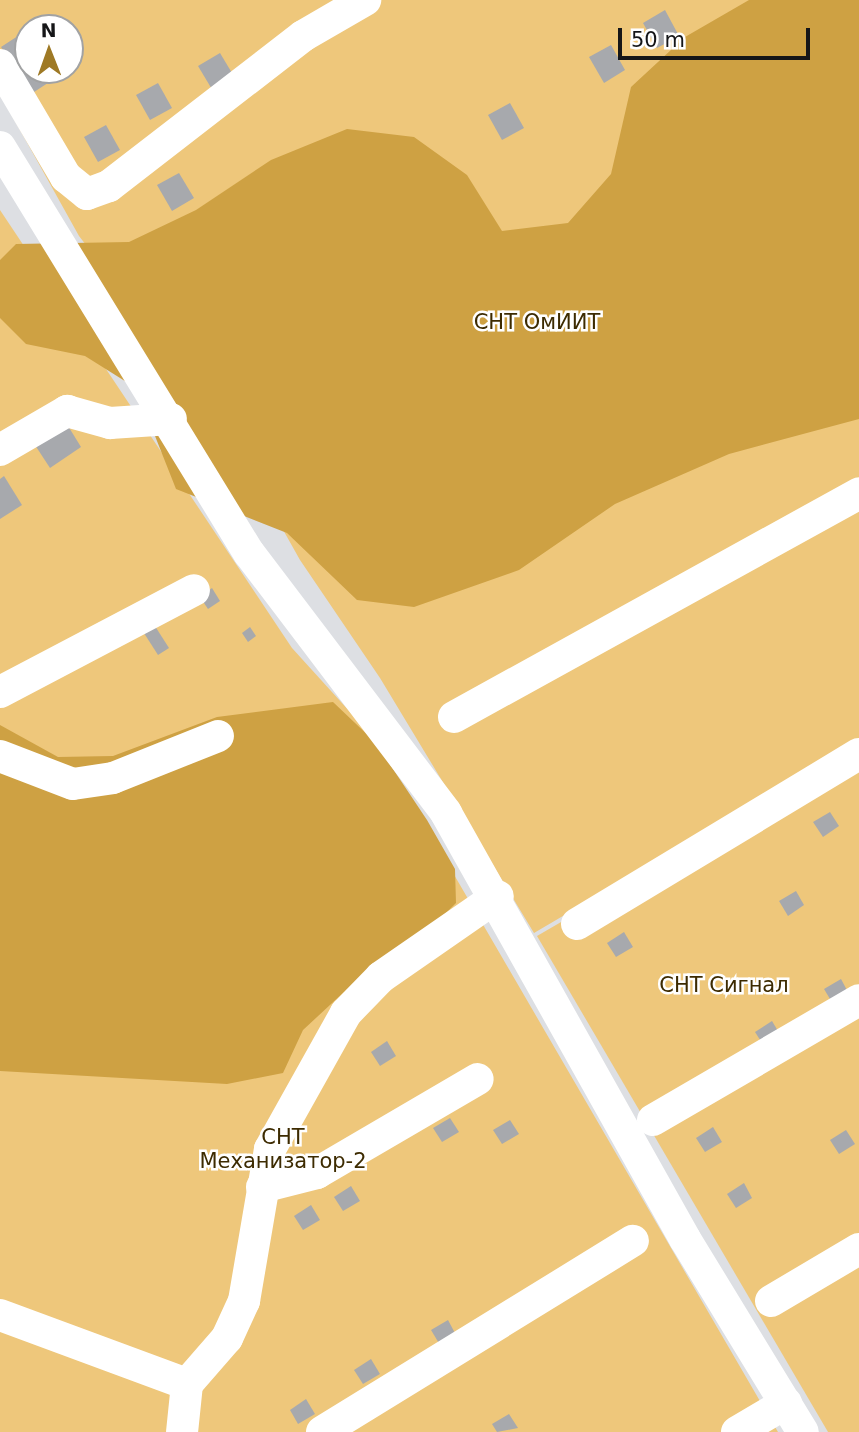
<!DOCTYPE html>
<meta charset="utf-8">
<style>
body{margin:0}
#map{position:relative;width:859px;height:1432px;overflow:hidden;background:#dddfe3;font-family:"DejaVu Sans",sans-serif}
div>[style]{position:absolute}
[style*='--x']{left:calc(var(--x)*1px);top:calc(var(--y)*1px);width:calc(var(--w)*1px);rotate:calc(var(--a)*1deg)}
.green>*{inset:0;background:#eec77b}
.forest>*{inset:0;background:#cea143}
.building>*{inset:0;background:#a7a9ad}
.minor>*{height:32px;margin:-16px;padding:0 16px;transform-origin:16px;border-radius:16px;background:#fff}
span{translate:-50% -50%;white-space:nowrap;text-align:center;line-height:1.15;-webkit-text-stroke:5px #fff;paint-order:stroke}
.park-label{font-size:21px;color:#3d2b01}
.north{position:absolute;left:14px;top:14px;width:70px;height:70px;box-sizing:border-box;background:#fff;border:2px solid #a1a2a3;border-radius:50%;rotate:359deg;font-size:19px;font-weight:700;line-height:28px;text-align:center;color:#151618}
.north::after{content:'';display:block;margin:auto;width:24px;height:32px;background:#9e7925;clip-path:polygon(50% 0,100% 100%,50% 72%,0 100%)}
.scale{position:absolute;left:618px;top:28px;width:192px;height:32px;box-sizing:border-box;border:4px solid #151618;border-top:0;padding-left:9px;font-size:21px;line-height:24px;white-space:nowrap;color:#151618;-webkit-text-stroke:5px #fff;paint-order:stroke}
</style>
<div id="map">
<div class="green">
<i style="clip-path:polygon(evenodd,0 0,859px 0,859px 742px,534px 933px,380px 678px,300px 560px,218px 414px,79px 236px,0 94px,0 0,28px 28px,70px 28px,70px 70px,28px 70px,28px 28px)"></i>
<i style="clip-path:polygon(0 210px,292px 648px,361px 724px,417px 811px,778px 1432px,0 1432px)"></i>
<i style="clip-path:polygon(859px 749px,859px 1432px,828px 1432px,537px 936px)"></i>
</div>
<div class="forest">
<i style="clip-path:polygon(749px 0,859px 0,859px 419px,729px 454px,615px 504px,519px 570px,414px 607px,357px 600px,287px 533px,176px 489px,136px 388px,85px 356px,26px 344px,0 318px,0 260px,16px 244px,129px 242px,196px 210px,271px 160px,347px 129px,414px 137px,467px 175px,502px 231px,568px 223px,611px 174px,631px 87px,685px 37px)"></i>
<i style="clip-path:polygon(333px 702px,375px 742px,427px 820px,455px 869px,456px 903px,423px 936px,372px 966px,303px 1030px,283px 1073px,227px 1084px,0 1071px,0 725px,58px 757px,113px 756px,217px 717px)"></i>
</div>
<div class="building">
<i style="clip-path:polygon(665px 10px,679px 36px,657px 48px,643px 23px)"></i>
<i style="clip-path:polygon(24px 32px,28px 70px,48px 70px,54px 79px,31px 94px,1px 47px)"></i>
<i style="clip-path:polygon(611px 45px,625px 70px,604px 83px,589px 57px)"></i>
<i style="clip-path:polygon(220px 53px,235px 78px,213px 91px,198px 66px)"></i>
<i style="clip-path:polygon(158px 83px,172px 108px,150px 120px,136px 95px)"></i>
<i style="clip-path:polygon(510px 103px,524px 128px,502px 140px,488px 115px)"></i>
<i style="clip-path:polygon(106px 125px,120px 150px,98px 162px,84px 137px)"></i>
<i style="clip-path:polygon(179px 173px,194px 198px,172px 211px,157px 185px)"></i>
<i style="clip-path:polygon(65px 421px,81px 447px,50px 468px,33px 442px)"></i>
<i style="clip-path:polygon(4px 476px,22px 505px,0 519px,0 479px)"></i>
<i style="clip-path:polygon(212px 588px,220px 601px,208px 609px,200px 597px)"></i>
<i style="clip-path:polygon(153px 623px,169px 648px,158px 655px,142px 630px)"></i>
<i style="clip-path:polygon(250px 627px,256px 636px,248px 642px,242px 633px)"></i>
<i style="clip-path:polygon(830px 812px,839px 826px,823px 837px,813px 822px)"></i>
<i style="clip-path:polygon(796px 891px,804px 905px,788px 916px,779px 901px)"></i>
<i style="clip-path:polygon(624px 932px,633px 947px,616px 957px,607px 943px)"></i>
<i style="clip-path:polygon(841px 979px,849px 994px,833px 1004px,824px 989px)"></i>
<i style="clip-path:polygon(772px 1021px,781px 1036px,764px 1046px,755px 1032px)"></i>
<i style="clip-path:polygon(387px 1041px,396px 1056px,380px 1066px,371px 1052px)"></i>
<i style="clip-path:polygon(450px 1118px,459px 1132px,442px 1142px,433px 1128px)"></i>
<i style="clip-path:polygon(510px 1120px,519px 1134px,502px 1144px,493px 1130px)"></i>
<i style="clip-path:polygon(713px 1127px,722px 1142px,705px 1152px,696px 1138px)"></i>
<i style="clip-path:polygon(846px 1130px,855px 1144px,839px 1154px,830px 1140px)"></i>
<i style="clip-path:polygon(744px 1183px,752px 1198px,736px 1208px,727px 1194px)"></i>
<i style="clip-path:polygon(351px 1186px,360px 1201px,343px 1211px,334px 1197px)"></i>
<i style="clip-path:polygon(311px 1205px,320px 1220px,303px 1230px,294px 1216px)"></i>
<i style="clip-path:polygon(448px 1320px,456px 1335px,440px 1345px,431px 1330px)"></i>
<i style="clip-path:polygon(371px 1359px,380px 1374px,363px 1384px,354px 1370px)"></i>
<i style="clip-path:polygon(306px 1399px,315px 1414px,298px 1424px,290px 1410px)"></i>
<i style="clip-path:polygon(509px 1414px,518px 1428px,497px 1432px,492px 1424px)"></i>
</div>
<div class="minor">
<i style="--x:0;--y:65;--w:130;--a:59.5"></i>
<i style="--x:66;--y:177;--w:27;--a:39"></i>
<i style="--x:87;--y:194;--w:23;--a:-20"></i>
<i style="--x:109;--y:186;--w:245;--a:-37.7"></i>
<i style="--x:303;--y:36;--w:72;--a:-30.1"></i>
<i style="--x:0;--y:147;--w:476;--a:58.5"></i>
<i style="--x:249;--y:553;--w:326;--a:52.8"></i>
<i style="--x:446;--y:813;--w:488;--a:60.7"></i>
<i style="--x:685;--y:1239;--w:226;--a:58.6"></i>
<i style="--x:0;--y:450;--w:78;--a:-30.2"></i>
<i style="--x:67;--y:411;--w:45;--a:15.6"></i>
<i style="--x:110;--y:423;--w:61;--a:-3.8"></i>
<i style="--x:0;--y:692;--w:219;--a:-27.7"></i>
<i style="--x:454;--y:717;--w:463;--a:-28.9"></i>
<i style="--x:0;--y:756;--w:78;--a:21"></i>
<i style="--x:73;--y:784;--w:40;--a:-8.5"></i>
<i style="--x:113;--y:778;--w:113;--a:-21.8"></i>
<i style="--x:577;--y:924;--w:329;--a:-31.1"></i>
<i style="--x:653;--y:1120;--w:238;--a:-30.2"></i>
<i style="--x:262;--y:1187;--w:57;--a:-14.3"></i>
<i style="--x:317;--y:1173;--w:186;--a:-30.3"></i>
<i style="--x:771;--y:1301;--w:102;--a:-30.6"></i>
<i style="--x:0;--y:1315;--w:199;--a:20.3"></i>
<i style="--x:187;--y:1384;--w:48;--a:95.9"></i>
<i style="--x:187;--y:1384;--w:61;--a:-49"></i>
<i style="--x:227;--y:1338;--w:41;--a:-65.3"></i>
<i style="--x:244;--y:1301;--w:154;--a:-80.3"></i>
<i style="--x:270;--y:1149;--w:156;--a:-60.8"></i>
<i style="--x:346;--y:1013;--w:50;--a:-45.8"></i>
<i style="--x:381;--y:977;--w:142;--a:-34.7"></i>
<i style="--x:322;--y:1432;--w:365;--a:-31.6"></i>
<i style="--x:737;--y:1432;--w:57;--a:-30.6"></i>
</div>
<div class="park-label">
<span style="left:537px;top:322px">СНТ ОмИИТ</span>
<span style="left:724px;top:985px">СНТ Сигнал</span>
<span style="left:283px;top:1149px">СНТ<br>Механизатор-2</span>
</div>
<div class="north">N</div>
<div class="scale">50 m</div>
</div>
